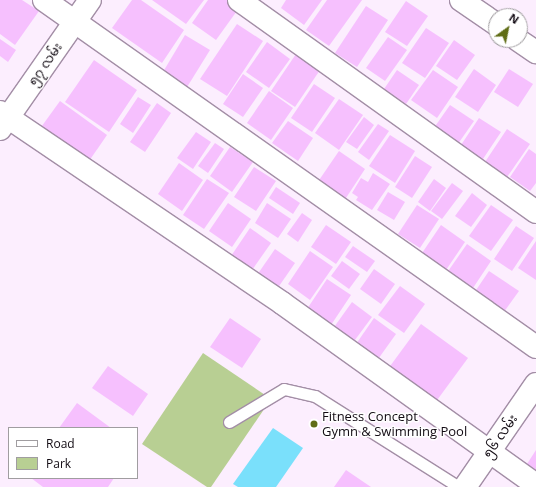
<!DOCTYPE html>
<meta charset="utf-8">
<style>
body{margin:0}
#map{position:relative;width:536px;height:487px;overflow:hidden;background:#fceefe;font-family:"Open Sans","Noto Sans Myanmar",sans-serif}
div>[style]{position:absolute}
[style*='--x']{left:calc(var(--x)*1px);top:calc(var(--y)*1px);width:calc(var(--w)*1px);rotate:calc(var(--a)*1deg)}
.green>*{inset:0;background:#b8cf93}
.water>*{inset:0;background:#7ae0fb}
.building>*{inset:0;background:#f6c0fe}
.roads{filter:drop-shadow(1px 0 #a38ea6) drop-shadow(-1px 0 #a38ea6) drop-shadow(0 1px #a38ea6) drop-shadow(0 -1px #a38ea6)}
.service>*{height:11px;margin:-5.5px;padding:0 5.5px;transform-origin:5.5px;border-radius:5.5px;background:#fff}
.minor>*{height:22px;margin:-11px;padding:0 11px;transform-origin:11px;border-radius:11px;background:#fff}
.dots>*{width:11px;height:11px;translate:-50% -50%;box-sizing:border-box;border:2px solid #fff;border-radius:50%}
span{translate:-50% -50%;white-space:nowrap;text-align:center;line-height:1.15;-webkit-text-stroke:3px #fff;paint-order:stroke}
.street-label{font-size:13px;color:#110a12}
.poi-label{font-size:13px;color:#110a12}
.left{translate:0 -50%;text-align:left}
.legend{position:absolute;left:8px;top:427px;width:130px;height:52px;box-sizing:border-box;background:#fff;border:1px solid #a09da0;margin:0;padding:5px 7px;list-style:none;font-size:12px;color:#110a12}
.legend li{display:flex;align-items:center;gap:8px;height:20px}
.legend b{width:20px;border:1px solid #a09da0}
.north{position:absolute;left:488px;top:8px;width:40px;height:40px;box-sizing:border-box;background:#fff;border:1px solid #a09da0;border-radius:50%;rotate:33deg;font-size:11px;font-weight:700;line-height:16px;text-align:center;color:#110a12}
.north::after{content:'';display:block;margin:auto;width:14px;height:18px;background:#606d16;clip-path:polygon(50% 0,100% 100%,50% 72%,0 100%)}
</style>
<div id="map">
<div class="green">
<i style="clip-path:polygon(203px 353px,271px 399px,211px 487px,207px 487px,142px 444px)"></i>
</div>
<div class="water">
<i style="clip-path:polygon(273px 428px,303px 448px,276px 487px,238px 487px,233px 484px)"></i>
</div>
<div class="building">
<i style="clip-path:polygon(0 0,22px 0,39px 11px,15px 45px,0 34px)"></i>
<i style="clip-path:polygon(132px 0,141px 0,184px 30px,162px 63px,112px 28px)"></i>
<i style="clip-path:polygon(152px 0,204px 0,186px 24px)"></i>
<i style="clip-path:polygon(208px 0,228px 0,239px 8px,216px 40px,192px 23px)"></i>
<i style="clip-path:polygon(286px 0,322px 0,304px 25px,281px 8px)"></i>
<i style="clip-path:polygon(327px 0,362px 0,329px 46px,306px 30px)"></i>
<i style="clip-path:polygon(406px 1px,428px 16px,407px 46px,385px 32px)"></i>
<i style="clip-path:polygon(366px 6px,388px 20px,357px 67px,335px 53px)"></i>
<i style="clip-path:polygon(237px 24px,263px 41px,227px 96px,200px 79px)"></i>
<i style="clip-path:polygon(426px 28px,449px 43px,425px 78px,402px 63px)"></i>
<i style="clip-path:polygon(185px 35px,210px 50px,184px 92px,160px 77px)"></i>
<i style="clip-path:polygon(388px 37px,407px 50px,385px 81px,366px 68px)"></i>
<i style="clip-path:polygon(0 39px,16px 50px,8px 62px,0 56px)"></i>
<i style="clip-path:polygon(454px 40px,475px 55px,457px 80px,436px 66px)"></i>
<i style="clip-path:polygon(267px 42px,290px 59px,269px 88px,246px 72px)"></i>
<i style="clip-path:polygon(296px 54px,320px 70px,295px 107px,271px 91px)"></i>
<i style="clip-path:polygon(94px 60px,137px 90px,109px 132px,65px 102px)"></i>
<i style="clip-path:polygon(474px 69px,496px 85px,478px 112px,455px 97px)"></i>
<i style="clip-path:polygon(509px 69px,533px 84px,518px 107px,494px 92px)"></i>
<i style="clip-path:polygon(397px 70px,419px 85px,406px 104px,384px 89px)"></i>
<i style="clip-path:polygon(433px 70px,458px 87px,437px 118px,411px 100px)"></i>
<i style="clip-path:polygon(243px 74px,263px 88px,243px 117px,223px 104px)"></i>
<i style="clip-path:polygon(314px 84px,335px 98px,312px 132px,291px 118px)"></i>
<i style="clip-path:polygon(269px 91px,293px 108px,271px 140px,247px 123px)"></i>
<i style="clip-path:polygon(138px 97px,151px 105px,133px 133px,120px 124px)"></i>
<i style="clip-path:polygon(339px 99px,363px 115px,339px 150px,315px 133px)"></i>
<i style="clip-path:polygon(60px 101px,107px 135px,87px 164px,39px 130px)"></i>
<i style="clip-path:polygon(157px 103px,171px 113px,145px 152px,130px 142px)"></i>
<i style="clip-path:polygon(450px 105px,474px 121px,453px 151px,429px 135px)"></i>
<i style="clip-path:polygon(364px 117px,374px 125px,357px 149px,346px 142px)"></i>
<i style="clip-path:polygon(479px 118px,501px 132px,479px 165px,457px 151px)"></i>
<i style="clip-path:polygon(288px 121px,313px 138px,298px 161px,272px 143px)"></i>
<i style="clip-path:polygon(378px 124px,389px 131px,369px 160px,358px 152px)"></i>
<i style="clip-path:polygon(507px 129px,530px 144px,505px 180px,483px 165px)"></i>
<i style="clip-path:polygon(196px 132px,211px 142px,193px 169px,177px 158px)"></i>
<i style="clip-path:polygon(390px 135px,415px 151px,395px 183px,369px 166px)"></i>
<i style="clip-path:polygon(215px 143px,224px 149px,208px 173px,198px 166px)"></i>
<i style="clip-path:polygon(230px 147px,253px 162px,232px 192px,210px 176px)"></i>
<i style="clip-path:polygon(529px 149px,536px 154px,536px 183px,530px 191px,510px 177px)"></i>
<i style="clip-path:polygon(339px 151px,365px 169px,342px 204px,315px 186px)"></i>
<i style="clip-path:polygon(415px 156px,432px 167px,412px 198px,395px 187px)"></i>
<i style="clip-path:polygon(179px 163px,203px 180px,182px 211px,158px 194px)"></i>
<i style="clip-path:polygon(254px 167px,276px 181px,256px 211px,234px 197px)"></i>
<i style="clip-path:polygon(373px 173px,390px 184px,372px 210px,356px 200px,358px 197px,352px 193px,361px 178px,368px 182px)"></i>
<i style="clip-path:polygon(207px 179px,229px 193px,204px 229px,183px 215px)"></i>
<i style="clip-path:polygon(434px 179px,446px 188px,430px 211px,418px 202px)"></i>
<i style="clip-path:polygon(452px 183px,463px 191px,442px 219px,431px 211px)"></i>
<i style="clip-path:polygon(276px 187px,300px 203px,293px 214px,269px 198px)"></i>
<i style="clip-path:polygon(388px 192px,405px 202px,394px 220px,377px 210px)"></i>
<i style="clip-path:polygon(472px 193px,487px 205px,471px 227px,455px 216px)"></i>
<i style="clip-path:polygon(228px 203px,251px 219px,232px 247px,209px 231px)"></i>
<i style="clip-path:polygon(267px 203px,291px 219px,278px 238px,255px 223px)"></i>
<i style="clip-path:polygon(417px 205px,439px 219px,420px 248px,398px 234px)"></i>
<i style="clip-path:polygon(491px 205px,513px 220px,491px 251px,469px 236px)"></i>
<i style="clip-path:polygon(302px 213px,312px 220px,298px 242px,287px 234px)"></i>
<i style="clip-path:polygon(326px 225px,351px 242px,336px 264px,311px 247px)"></i>
<i style="clip-path:polygon(441px 225px,465px 242px,444px 273px,420px 256px)"></i>
<i style="clip-path:polygon(516px 226px,534px 238px,512px 271px,494px 259px)"></i>
<i style="clip-path:polygon(250px 228px,271px 243px,250px 273px,229px 259px)"></i>
<i style="clip-path:polygon(536px 241px,536px 280px,518px 268px)"></i>
<i style="clip-path:polygon(467px 244px,491px 261px,469px 294px,444px 277px)"></i>
<i style="clip-path:polygon(353px 246px,375px 261px,367px 272px,345px 257px)"></i>
<i style="clip-path:polygon(275px 249px,295px 263px,275px 292px,255px 278px)"></i>
<i style="clip-path:polygon(310px 251px,333px 267px,310px 300px,288px 284px)"></i>
<i style="clip-path:polygon(342px 261px,360px 274px,349px 289px,331px 276px)"></i>
<i style="clip-path:polygon(374px 269px,395px 284px,381px 304px,360px 289px)"></i>
<i style="clip-path:polygon(489px 271px,519px 291px,501px 316px,472px 296px)"></i>
<i style="clip-path:polygon(327px 279px,351px 295px,327px 331px,303px 315px)"></i>
<i style="clip-path:polygon(400px 286px,425px 304px,404px 333px,378px 315px)"></i>
<i style="clip-path:polygon(352px 302px,372px 317px,352px 344px,332px 330px)"></i>
<i style="clip-path:polygon(230px 318px,261px 339px,242px 368px,210px 347px)"></i>
<i style="clip-path:polygon(374px 318px,396px 334px,376px 362px,354px 347px)"></i>
<i style="clip-path:polygon(421px 324px,468px 358px,432px 407px,385px 373px)"></i>
<i style="clip-path:polygon(108px 366px,148px 394px,133px 416px,92px 388px)"></i>
<i style="clip-path:polygon(77px 403px,111px 428px,59px 428px)"></i>
<i style="clip-path:polygon(536px 450px,536px 470px,527px 464px)"></i>
<i style="clip-path:polygon(346px 470px,371px 487px,334px 487px)"></i>
<i style="clip-path:polygon(31px 478px,114px 478px,108px 487px,43px 487px)"></i>
</div>
<div class="roads">
<div class="service">
<i style="--x:229;--y:422;--w:64;--a:-31"></i>
<i style="--x:284;--y:389;--w:32;--a:13"></i>
<i style="--x:315;--y:396;--w:170;--a:32.3"></i>
</div>
<div class="minor">
<i style="--x:44;--y:0;--w:602;--a:35.19"></i>
<i style="--x:239;--y:0;--w:365;--a:35.5"></i>
<i style="--x:461;--y:0;--w:42;--a:34.4"></i>
<i style="--x:518;--y:40;--w:22;--a:34"></i>
<i style="--x:0;--y:112;--w:341;--a:34.1"></i>
<i style="--x:282;--y:303;--w:312;--a:35.6"></i>
<i style="--x:0;--y:129;--w:157;--a:-55.1"></i>
<i style="--x:465;--y:487;--w:125;--a:-55.4"></i>
</div>
</div>
<div class="dots">
<i style="left:314px;top:424px;background:#606d16"></i>
</div>
<div class="street-label">
<span style="left:45px;top:64px;rotate:-55deg">၅၇ လမ်း</span>
<span style="left:500px;top:436px;rotate:-55deg">၅၆ လမ်း</span>
</div>
<div class="poi-label">
<span class="left" style="left:322px;top:424px">Fitness Concept<br>Gymn &amp; Swimming Pool</span>
</div>
<ul class="legend">
<li><b style="height:5px;background:#fff"></b>Road</li>
<li><b style="height:11px;background:#b8cf93"></b>Park</li>
</ul>
<div class="north">N</div>
</div>
